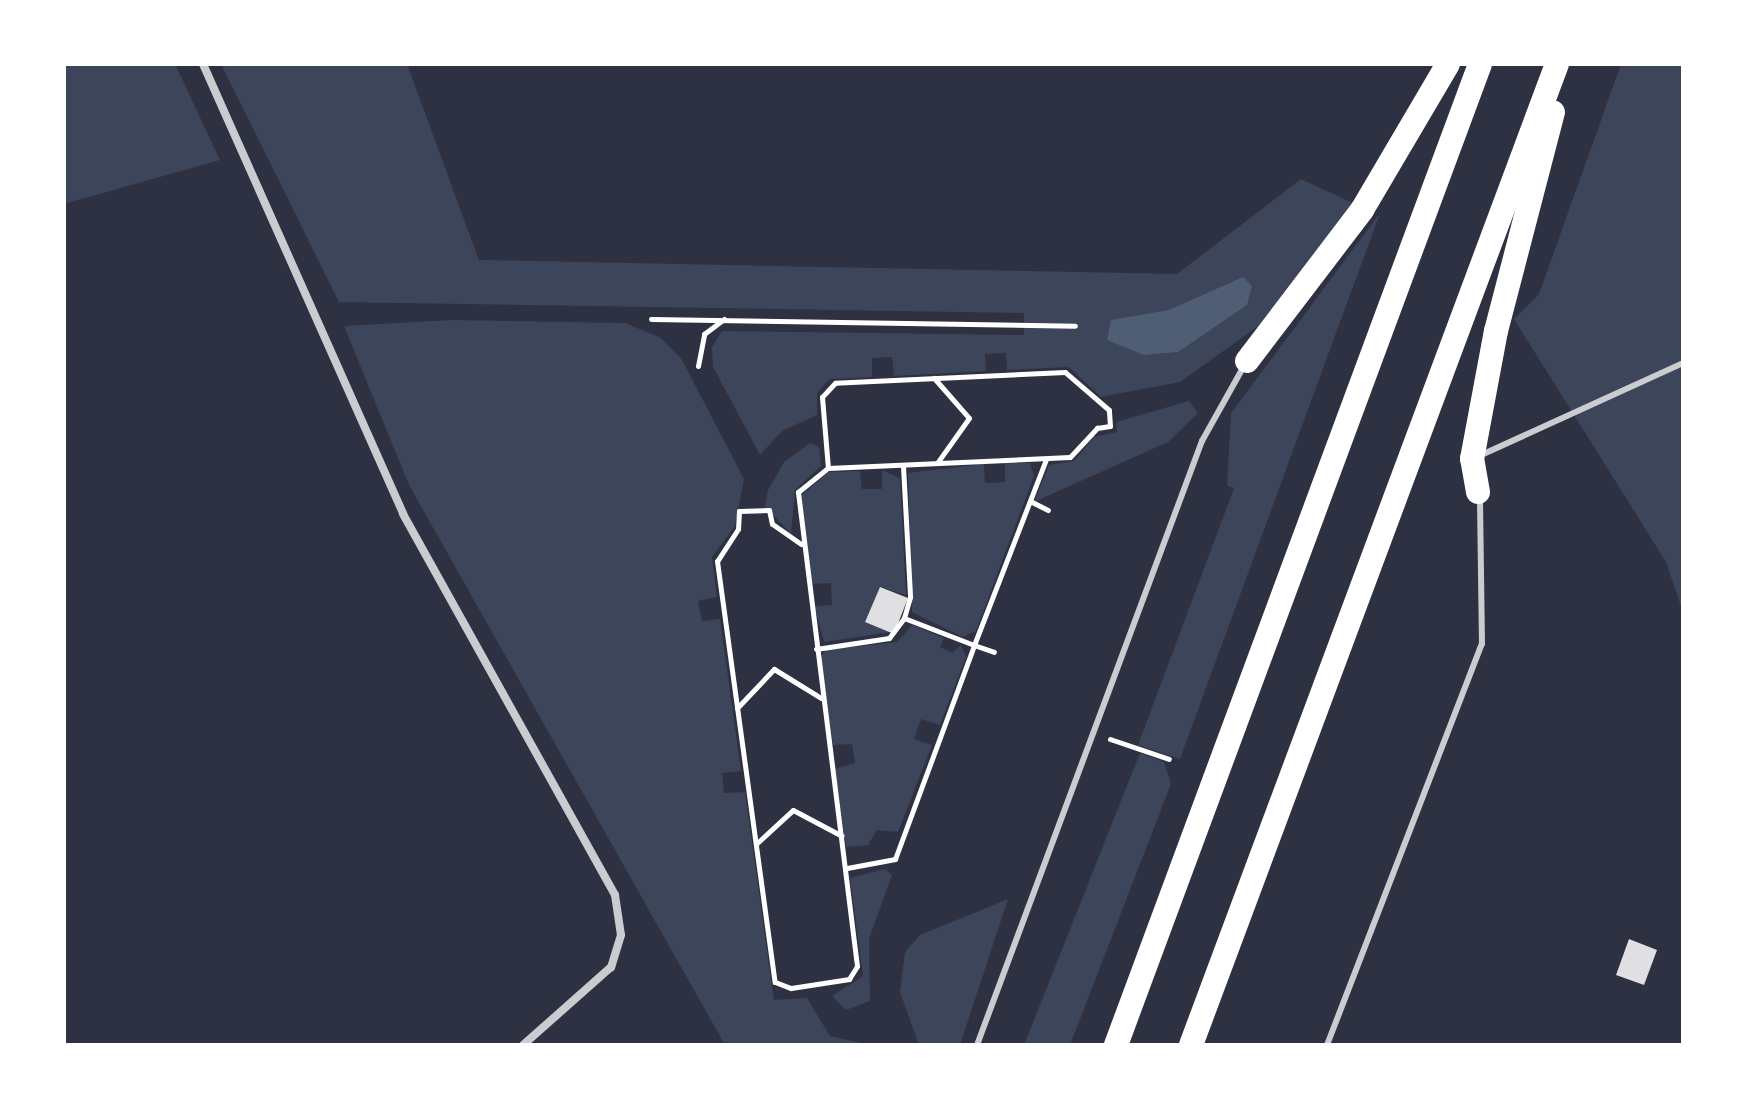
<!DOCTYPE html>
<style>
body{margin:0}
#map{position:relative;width:1747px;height:1109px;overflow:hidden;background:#2d3142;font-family:Ubuntu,sans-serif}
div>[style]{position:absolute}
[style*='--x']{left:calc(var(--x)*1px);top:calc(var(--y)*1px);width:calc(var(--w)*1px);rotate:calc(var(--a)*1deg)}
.green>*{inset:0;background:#3c4559}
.water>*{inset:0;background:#4f5d75}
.building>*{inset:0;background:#e0e0e3}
.path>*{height:5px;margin:-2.5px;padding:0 2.5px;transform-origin:2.5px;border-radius:2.5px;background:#fff}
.service>*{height:6px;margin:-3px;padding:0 3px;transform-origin:3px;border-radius:3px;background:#caccd0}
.minor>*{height:8px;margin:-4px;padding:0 4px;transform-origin:4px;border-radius:4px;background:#caccd0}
.motorway>*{height:24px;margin:-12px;padding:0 12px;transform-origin:12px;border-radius:12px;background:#fff}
span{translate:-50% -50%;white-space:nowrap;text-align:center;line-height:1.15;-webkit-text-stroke:6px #fff;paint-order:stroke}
.frame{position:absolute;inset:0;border:66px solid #fff;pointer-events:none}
</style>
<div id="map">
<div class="green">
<i style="clip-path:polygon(64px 64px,175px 64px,220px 160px,64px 204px)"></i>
<i style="clip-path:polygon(221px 64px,407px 64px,479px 260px,1177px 274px,1301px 179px,1353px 203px,1264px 322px,1180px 382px,1101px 397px,1069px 367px,1007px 370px,1006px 353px,985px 354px,986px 371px,894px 376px,892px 357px,872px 358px,872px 377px,829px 379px,817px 393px,817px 415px,782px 431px,760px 455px,713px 367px,712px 347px,722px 331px,1024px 335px,1024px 313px,339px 302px)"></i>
<i style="clip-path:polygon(1621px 64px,1683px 64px,1683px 612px,1666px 562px,1514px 319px,1539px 294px)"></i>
<i style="clip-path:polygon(1380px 213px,1180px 759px,1138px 745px,1234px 488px,1227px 486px,1231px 413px)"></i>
<i style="clip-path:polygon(453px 320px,625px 323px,661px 338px,681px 358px,744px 479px,735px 526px,712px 557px,717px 597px,698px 601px,702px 621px,720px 619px,741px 771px,722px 773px,724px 793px,745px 792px,774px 1000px,807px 998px,830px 1036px,871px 1045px,725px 1045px,409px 485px,344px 326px)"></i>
<i style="clip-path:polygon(1189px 401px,1198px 413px,1168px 442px,1034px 502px,1049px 465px,1074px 461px,1094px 437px,1117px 432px,1116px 422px)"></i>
<i style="clip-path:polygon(810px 443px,819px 447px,821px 466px,795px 490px,791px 534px,765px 506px,768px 490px,784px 462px)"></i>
<i style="clip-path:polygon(1005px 463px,1030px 463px,1034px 476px,976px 631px,963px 637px,912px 612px,908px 473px,984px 464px,985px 483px,1005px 482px)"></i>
<i style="clip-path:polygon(882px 470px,900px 478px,906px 595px,880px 587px,865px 622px,891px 632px,824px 642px,814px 606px,832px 605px,831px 583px,810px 584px,801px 496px,828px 472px,860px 471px,862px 489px,882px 489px)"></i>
<i style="clip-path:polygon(912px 625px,944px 638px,940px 647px,952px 653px,961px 645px,966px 657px,940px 725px,921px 719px,914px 739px,932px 745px,898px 832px,877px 830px,868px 845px,846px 847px,835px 769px,855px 763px,852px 744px,833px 745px,820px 658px,826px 650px,897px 642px)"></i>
<i style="clip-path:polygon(1140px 753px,1164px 762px,1171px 784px,1070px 1045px,1024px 1045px)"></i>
<i style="clip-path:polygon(885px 869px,892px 875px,869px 939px,870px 1001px,846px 1010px,832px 996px,863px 976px,850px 878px)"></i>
<i style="clip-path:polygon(1008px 899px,960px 1045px,919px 1045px,900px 992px,905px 952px,920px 935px)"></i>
</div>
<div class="water">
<i style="clip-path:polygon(1243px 277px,1252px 286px,1247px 305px,1178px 352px,1144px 355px,1107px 340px,1111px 320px,1169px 310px)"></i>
</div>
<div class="building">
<i style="clip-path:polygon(880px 587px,908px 598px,894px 634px,865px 622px)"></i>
<i style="clip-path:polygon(1629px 939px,1657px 950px,1644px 985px,1616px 975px)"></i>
</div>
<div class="path">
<i style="--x:651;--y:319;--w:424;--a:0.9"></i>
<i style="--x:698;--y:366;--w:33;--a:-79"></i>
<i style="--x:704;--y:334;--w:25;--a:-37"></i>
<i style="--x:934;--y:378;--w:53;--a:48.8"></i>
<i style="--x:969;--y:418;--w:55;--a:125.4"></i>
<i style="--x:903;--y:466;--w:131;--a:86.9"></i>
<i style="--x:910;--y:597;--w:22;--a:106"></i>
<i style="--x:904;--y:618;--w:75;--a:21.1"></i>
<i style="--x:974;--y:645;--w:199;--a:-68.8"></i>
<i style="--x:1030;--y:501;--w:20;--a:27"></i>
<i style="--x:801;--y:544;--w:35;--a:-145"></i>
<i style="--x:772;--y:524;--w:14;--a:-102"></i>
<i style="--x:769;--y:510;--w:30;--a:178"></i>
<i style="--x:739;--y:511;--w:18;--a:93"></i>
<i style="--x:738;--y:529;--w:38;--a:123"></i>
<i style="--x:717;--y:561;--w:425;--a:82.2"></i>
<i style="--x:775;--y:982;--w:17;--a:21"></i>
<i style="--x:791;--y:988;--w:59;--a:-8.8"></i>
<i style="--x:849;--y:979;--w:15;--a:-58"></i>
<i style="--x:857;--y:966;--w:478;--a:-97.1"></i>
<i style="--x:798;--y:492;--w:38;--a:-39"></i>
<i style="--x:828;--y:468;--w:242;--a:-2.6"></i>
<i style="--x:1070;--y:457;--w:40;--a:-47"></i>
<i style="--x:1097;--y:428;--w:13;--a:-9"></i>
<i style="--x:1110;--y:426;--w:16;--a:-94"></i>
<i style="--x:1109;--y:410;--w:58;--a:-139.2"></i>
<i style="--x:1065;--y:372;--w:230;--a:177.3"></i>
<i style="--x:835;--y:383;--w:19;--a:133"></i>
<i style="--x:822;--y:397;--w:71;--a:85.2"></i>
<i style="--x:816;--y:649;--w:74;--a:-8.6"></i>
<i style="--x:889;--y:638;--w:25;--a:-53"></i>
<i style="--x:737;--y:708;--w:54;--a:-46.5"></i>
<i style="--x:774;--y:669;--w:55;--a:31.7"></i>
<i style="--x:1110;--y:739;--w:62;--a:18.7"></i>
<i style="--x:756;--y:844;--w:50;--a:-42.6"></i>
<i style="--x:793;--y:810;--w:55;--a:28"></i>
<i style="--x:847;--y:868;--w:49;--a:-10.6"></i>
<i style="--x:895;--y:859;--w:228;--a:-69.7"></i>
<i style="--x:974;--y:645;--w:21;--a:19"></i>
</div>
<div class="service">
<i style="--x:1479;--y:456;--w:224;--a:-24.5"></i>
<i style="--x:977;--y:1045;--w:645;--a:-69.57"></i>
<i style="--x:1202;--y:441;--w:88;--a:-60.8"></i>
<i style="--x:1327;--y:1045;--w:430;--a:-68.9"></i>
<i style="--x:1482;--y:644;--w:146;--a:-90.8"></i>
</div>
<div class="minor">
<i style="--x:203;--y:64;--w:492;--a:66"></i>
<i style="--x:403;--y:514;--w:436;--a:60.9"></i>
<i style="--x:615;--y:895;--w:40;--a:81.5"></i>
<i style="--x:621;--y:935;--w:34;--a:107"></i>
<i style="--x:611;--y:967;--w:118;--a:138.4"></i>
</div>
<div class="motorway">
<i style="--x:1247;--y:361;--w:190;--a:-52.7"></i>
<i style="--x:1362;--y:210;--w:169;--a:-59.5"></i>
<i style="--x:1478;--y:492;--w:34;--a:-100"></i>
<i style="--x:1472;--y:459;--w:130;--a:-79.4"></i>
<i style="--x:1496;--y:331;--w:226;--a:-75.4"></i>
<i style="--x:1116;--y:1045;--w:1046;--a:-69.64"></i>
<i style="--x:1191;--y:1045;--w:1047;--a:-69.54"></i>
</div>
<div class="frame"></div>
</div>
